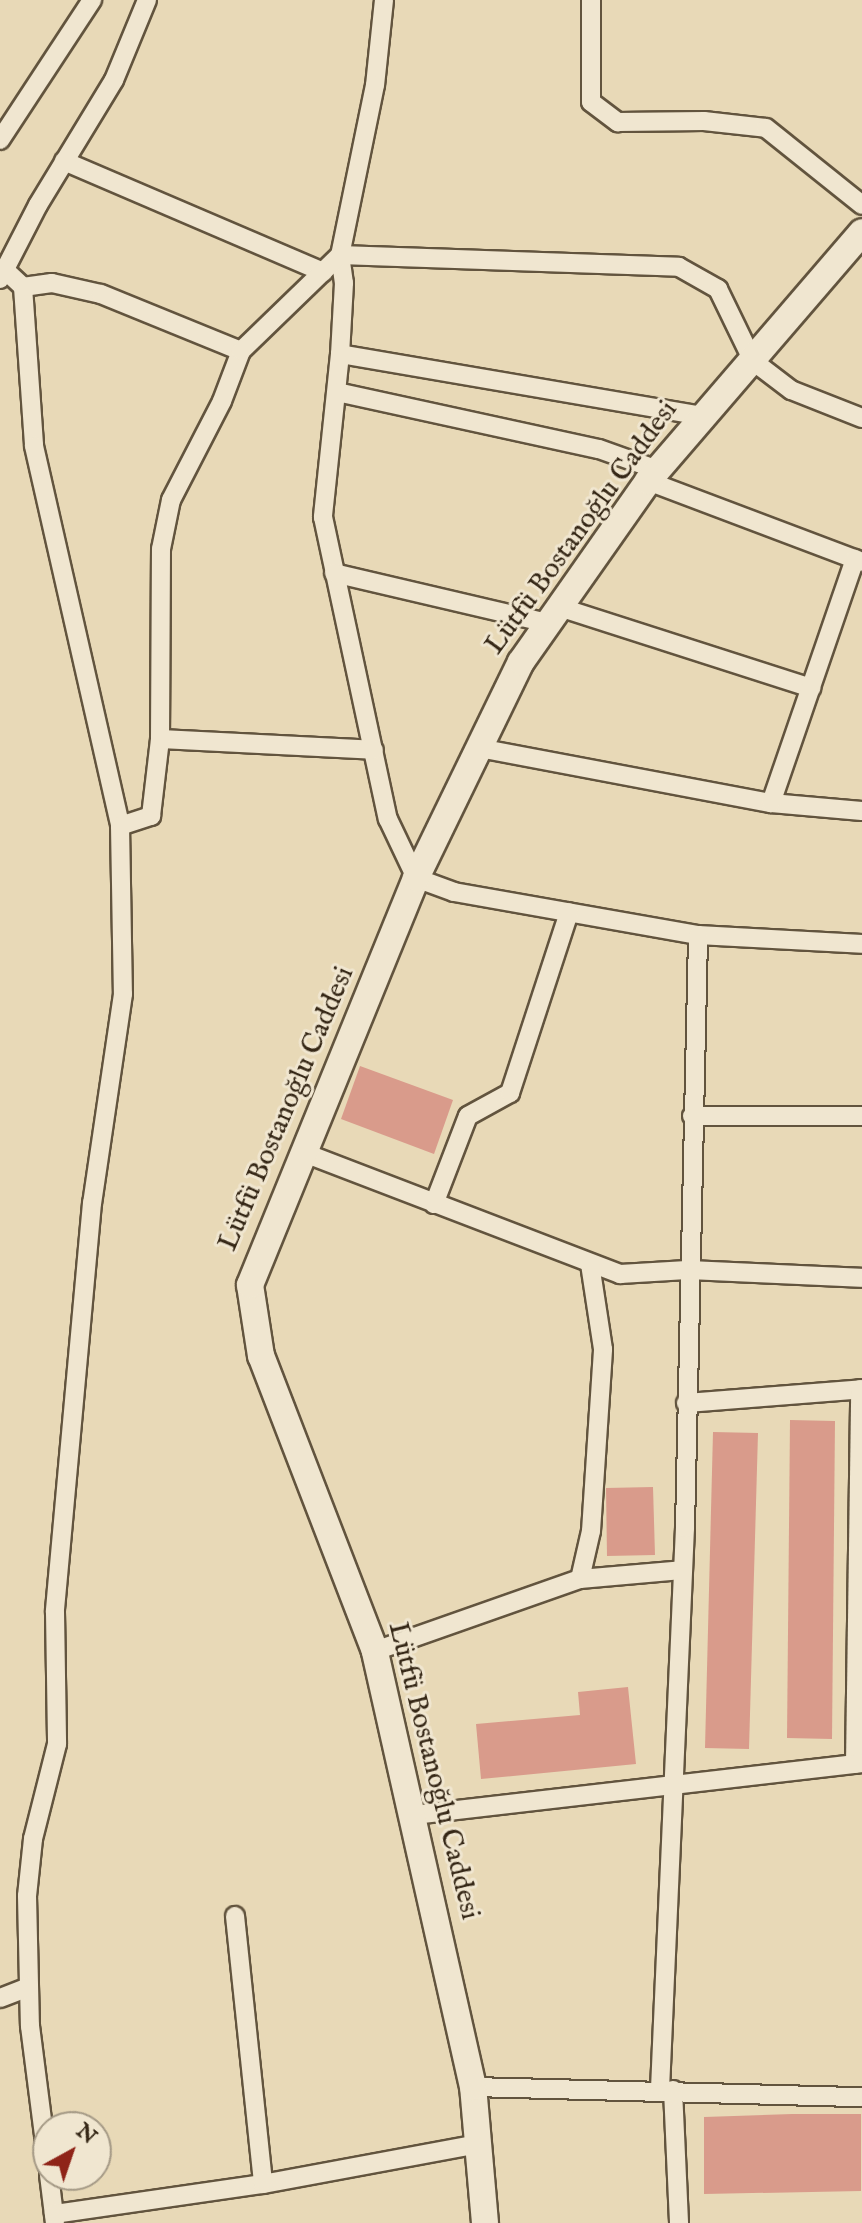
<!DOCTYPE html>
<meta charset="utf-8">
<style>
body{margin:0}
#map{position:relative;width:862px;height:2223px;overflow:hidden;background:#e8d9b7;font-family:"IM FELL English",serif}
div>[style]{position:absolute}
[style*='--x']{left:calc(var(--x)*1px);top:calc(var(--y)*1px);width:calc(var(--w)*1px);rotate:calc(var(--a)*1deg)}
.building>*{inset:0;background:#d99b8b}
.roads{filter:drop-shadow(2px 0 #62543e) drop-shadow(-2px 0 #62543e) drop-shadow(0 2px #62543e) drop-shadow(0 -2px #62543e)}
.street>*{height:18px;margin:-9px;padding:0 9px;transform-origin:9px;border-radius:9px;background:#f0e6d0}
.secondary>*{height:26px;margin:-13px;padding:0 13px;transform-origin:13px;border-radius:13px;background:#f0e6d0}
span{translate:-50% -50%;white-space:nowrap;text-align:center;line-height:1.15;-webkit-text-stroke:6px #f0e6d0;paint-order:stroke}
.street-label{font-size:28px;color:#352716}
.north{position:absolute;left:32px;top:2111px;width:80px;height:80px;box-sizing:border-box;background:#f0e6d0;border:2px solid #a59a86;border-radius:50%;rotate:40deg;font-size:22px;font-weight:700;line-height:32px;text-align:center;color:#352716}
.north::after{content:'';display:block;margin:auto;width:28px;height:36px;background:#8f2418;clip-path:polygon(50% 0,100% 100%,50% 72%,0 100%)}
</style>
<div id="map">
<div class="building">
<i style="clip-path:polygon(360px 1066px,453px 1100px,434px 1154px,341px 1119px)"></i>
<i style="clip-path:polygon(790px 1420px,835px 1421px,832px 1739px,787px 1738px)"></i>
<i style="clip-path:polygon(713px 1432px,758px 1433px,749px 1749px,705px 1748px)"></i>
<i style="clip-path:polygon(653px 1487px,655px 1555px,607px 1556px,606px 1488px)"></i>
<i style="clip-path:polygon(628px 1687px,636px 1764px,481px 1779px,476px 1724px,580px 1715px,578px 1692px)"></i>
<i style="clip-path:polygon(792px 2114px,861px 2114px,861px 2191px,704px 2194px,704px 2117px)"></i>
</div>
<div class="roads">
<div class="street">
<i style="--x:384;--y:0;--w:85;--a:96"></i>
<i style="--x:375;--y:85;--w:174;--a:101.6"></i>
<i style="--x:340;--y:255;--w:28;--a:82"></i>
<i style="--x:344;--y:283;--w:71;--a:93.2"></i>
<i style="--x:340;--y:354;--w:164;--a:96"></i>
<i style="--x:323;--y:517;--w:309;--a:77.9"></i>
<i style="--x:388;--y:819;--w:65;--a:64.6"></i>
<i style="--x:416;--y:878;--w:40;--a:20.2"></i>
<i style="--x:454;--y:892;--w:248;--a:10"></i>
<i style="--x:698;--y:935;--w:164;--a:3.1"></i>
<i style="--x:591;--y:0;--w:102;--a:90"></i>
<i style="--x:591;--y:102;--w:34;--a:37"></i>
<i style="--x:618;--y:122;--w:86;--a:-0.7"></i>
<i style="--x:704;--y:121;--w:62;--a:6.4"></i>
<i style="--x:766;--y:128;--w:123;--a:38.7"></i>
<i style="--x:0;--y:140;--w:168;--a:-56.7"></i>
<i style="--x:64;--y:161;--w:282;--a:23.2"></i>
<i style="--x:5;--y:270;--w:25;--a:43"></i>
<i style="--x:23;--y:287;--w:159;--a:86"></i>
<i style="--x:34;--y:446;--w:390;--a:77.2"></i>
<i style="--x:120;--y:826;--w:168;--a:89"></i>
<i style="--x:123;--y:994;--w:211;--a:98.4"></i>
<i style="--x:92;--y:1203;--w:411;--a:95.2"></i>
<i style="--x:55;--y:1612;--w:132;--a:89.1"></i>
<i style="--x:57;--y:1744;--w:98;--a:104.2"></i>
<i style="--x:33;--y:1839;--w:57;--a:96"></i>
<i style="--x:27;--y:1896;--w:130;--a:88.7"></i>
<i style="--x:30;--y:2026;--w:141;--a:82.7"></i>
<i style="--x:0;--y:279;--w:83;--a:-62.8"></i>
<i style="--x:38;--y:205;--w:146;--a:-58.7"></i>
<i style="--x:114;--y:80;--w:87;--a:-67.6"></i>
<i style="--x:23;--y:287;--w:29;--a:-8"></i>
<i style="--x:52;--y:283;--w:50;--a:12.7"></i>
<i style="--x:101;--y:294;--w:151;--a:22.2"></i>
<i style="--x:340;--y:354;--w:367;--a:9.7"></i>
<i style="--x:337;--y:392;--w:268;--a:12.3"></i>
<i style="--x:599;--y:449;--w:63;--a:19.6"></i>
<i style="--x:648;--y:481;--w:229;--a:20.7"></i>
<i style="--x:334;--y:573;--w:219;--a:13.2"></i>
<i style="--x:559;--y:607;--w:265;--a:17.8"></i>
<i style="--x:160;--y:739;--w:214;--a:2.9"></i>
<i style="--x:479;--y:748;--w:297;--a:10.7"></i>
<i style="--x:771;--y:803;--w:91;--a:5"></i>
<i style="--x:771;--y:803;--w:258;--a:-71"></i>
<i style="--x:120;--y:826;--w:33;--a:-18"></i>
<i style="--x:151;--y:816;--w:78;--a:-83.3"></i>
<i style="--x:160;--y:739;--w:190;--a:-89.7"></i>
<i style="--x:161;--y:549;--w:50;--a:-78.5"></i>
<i style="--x:171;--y:500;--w:111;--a:-62.7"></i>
<i style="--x:222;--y:401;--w:53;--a:-69.2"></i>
<i style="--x:241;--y:351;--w:138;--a:-44.1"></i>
<i style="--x:340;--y:255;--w:339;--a:2"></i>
<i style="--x:679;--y:267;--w:45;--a:29.4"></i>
<i style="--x:718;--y:289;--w:80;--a:64.1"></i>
<i style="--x:753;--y:361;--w:48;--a:37.3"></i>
<i style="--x:791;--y:390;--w:76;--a:21.5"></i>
<i style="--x:692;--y:1116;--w:170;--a:0"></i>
<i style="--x:302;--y:1152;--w:341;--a:21"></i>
<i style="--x:620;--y:1274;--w:67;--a:-3.4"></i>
<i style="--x:687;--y:1270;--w:175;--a:2.6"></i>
<i style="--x:434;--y:1204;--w:94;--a:-68.9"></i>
<i style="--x:468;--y:1116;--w:48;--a:-28.7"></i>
<i style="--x:510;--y:1093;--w:190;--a:-71.9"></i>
<i style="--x:686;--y:1403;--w:177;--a:-4.5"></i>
<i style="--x:580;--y:1579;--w:49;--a:-77.1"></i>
<i style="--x:591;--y:1531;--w:182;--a:-86.2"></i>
<i style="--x:603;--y:1349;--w:86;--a:-98.7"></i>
<i style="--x:375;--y:1651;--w:217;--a:-19.4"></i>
<i style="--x:580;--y:1579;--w:102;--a:-5"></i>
<i style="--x:855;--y:1764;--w:375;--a:-89.2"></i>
<i style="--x:414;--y:1815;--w:451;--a:-6.6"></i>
<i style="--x:235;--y:1916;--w:269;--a:84"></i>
<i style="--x:0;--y:1998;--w:30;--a:-21"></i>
<i style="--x:473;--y:2087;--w:389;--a:1.5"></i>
<i style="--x:660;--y:2089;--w:562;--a:-87.45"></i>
<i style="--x:685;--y:1528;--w:593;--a:-88.74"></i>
<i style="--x:673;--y:2090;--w:133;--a:87.4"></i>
<i style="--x:49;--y:2175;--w:48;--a:82.9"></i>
<i style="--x:54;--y:2214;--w:211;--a:-8.2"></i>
<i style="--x:263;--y:2184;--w:219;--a:-10.5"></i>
</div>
<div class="secondary">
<i style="--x:485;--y:2223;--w:137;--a:-95"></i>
<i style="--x:473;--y:2087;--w:447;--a:-102.7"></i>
<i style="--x:375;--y:1651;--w:316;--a:-111.1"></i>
<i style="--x:261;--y:1356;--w:72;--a:-98.8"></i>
<i style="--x:250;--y:1285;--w:440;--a:-67.8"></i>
<i style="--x:416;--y:878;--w:240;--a:-64.1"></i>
<i style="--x:521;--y:662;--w:221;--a:-54.9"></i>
<i style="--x:648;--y:481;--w:328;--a:-49.3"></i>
</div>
</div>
<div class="street-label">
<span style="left:582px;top:528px;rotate:-54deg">Lütfü Bostanoğlu Caddesi</span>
<span style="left:287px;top:1109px;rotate:-67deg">Lütfü Bostanoğlu Caddesi</span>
<span style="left:433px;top:1771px;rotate:76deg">Lütfü Bostanoğlu Caddesi</span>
</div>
<div class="north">N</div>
</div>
